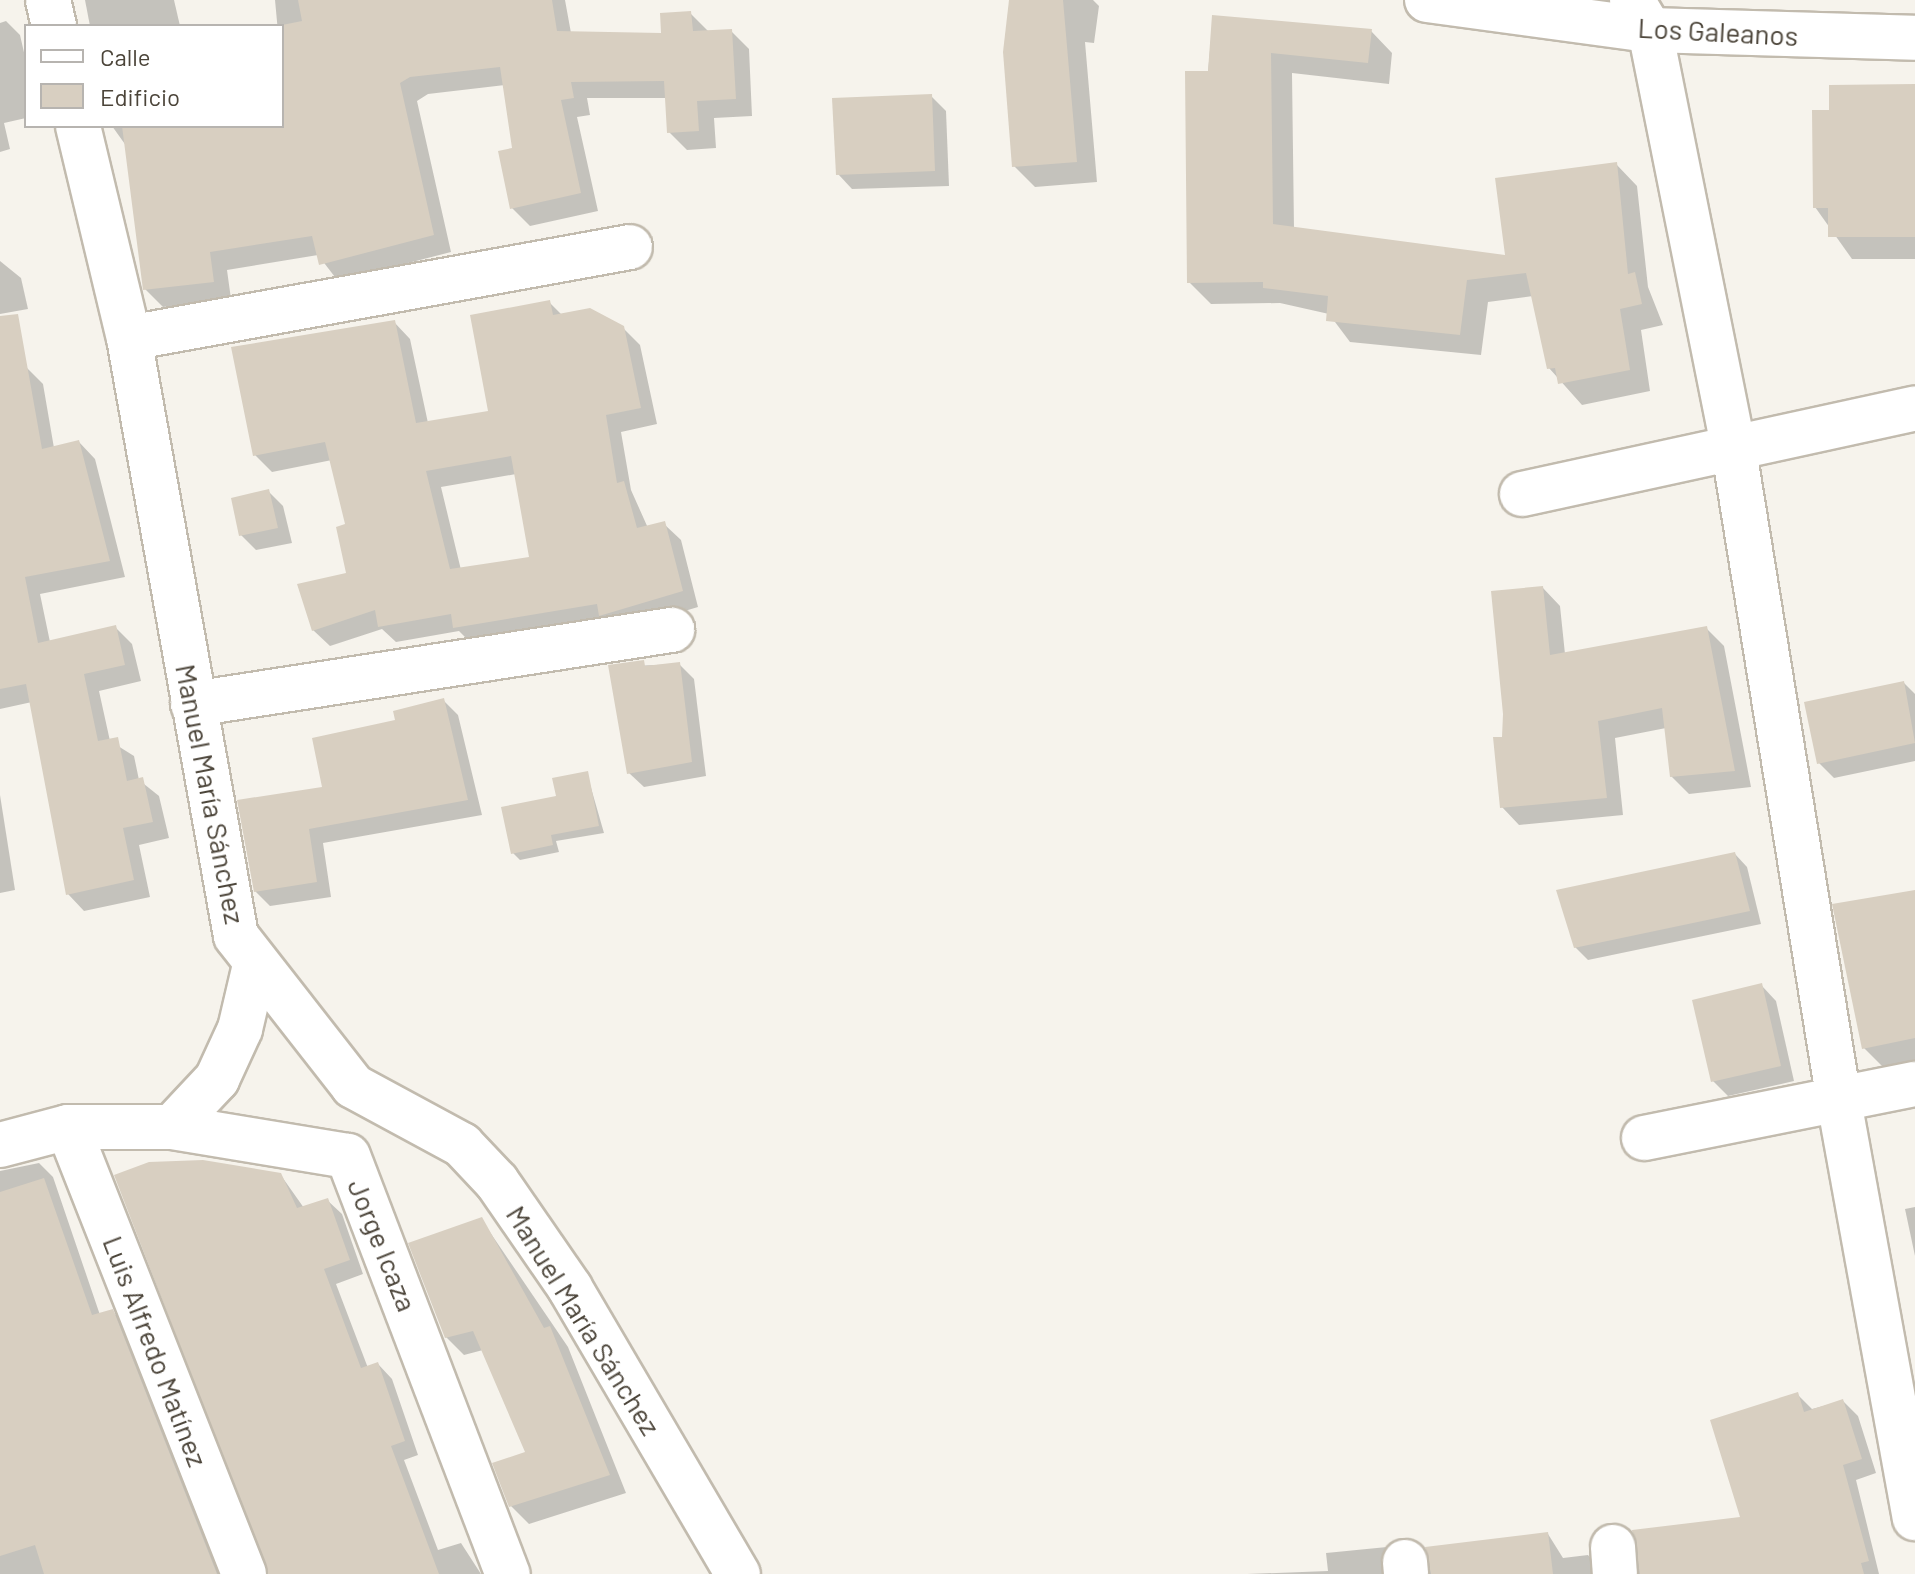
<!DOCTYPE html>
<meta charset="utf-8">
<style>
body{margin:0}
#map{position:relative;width:1915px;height:1574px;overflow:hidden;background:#f6f3ec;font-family:Barlow,sans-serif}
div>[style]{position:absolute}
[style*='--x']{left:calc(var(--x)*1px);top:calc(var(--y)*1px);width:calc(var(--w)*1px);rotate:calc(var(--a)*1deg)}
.shadow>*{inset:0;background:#0003}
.building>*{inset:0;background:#d8cfc1}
.roads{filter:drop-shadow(2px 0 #c2bbae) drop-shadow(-2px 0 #c2bbae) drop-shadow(0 2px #c2bbae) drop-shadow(0 -2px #c2bbae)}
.minor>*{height:44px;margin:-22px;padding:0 22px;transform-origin:22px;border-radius:22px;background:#fff}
span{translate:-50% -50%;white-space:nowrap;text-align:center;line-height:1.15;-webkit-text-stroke:7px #fff;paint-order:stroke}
.street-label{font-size:28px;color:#4b4439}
.legend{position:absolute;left:24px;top:24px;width:260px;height:104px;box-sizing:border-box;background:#fff;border:2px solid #b7b4b0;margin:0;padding:10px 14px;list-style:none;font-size:24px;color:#4b4439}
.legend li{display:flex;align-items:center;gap:16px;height:40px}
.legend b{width:40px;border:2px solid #b7b4b0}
</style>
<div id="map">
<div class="shadow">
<i style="clip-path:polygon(85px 0,174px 0,180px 26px,90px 26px)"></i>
<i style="clip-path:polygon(275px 0,565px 0,571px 33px,663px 35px,690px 13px,708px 31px,731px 31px,749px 49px,752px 116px,714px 118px,716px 148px,687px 150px,669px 132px,667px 98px,587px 98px,590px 115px,577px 117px,598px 211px,530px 226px,512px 208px,514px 149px,505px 85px,428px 94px,417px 101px,451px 252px,338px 281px,318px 255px,227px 270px,231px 299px,163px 307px,145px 289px,127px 147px,112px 126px,203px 126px,289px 151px)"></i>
<i style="clip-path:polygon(1011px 0,1093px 0,1099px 6px,1094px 43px,1085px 42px,1097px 182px,1035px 187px,1014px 166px)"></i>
<i style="clip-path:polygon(1213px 17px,1371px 31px,1392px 53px,1389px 84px,1292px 73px,1294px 229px,1508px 257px,1616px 164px,1637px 186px,1648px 287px,1663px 325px,1641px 330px,1650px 391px,1582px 405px,1549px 368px,1533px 296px,1488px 302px,1481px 355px,1350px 342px,1329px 314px,1280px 303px,1211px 304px,1189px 282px)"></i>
<i style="clip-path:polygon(6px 21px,20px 35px,26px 61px,26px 118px,4px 123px,10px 149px,0 152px,0 23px)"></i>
<i style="clip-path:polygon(1915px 86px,1915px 259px,1852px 259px,1815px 207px)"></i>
<i style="clip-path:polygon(931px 96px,946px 111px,949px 186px,852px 189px,838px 174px)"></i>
<i style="clip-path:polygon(0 261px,21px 278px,28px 309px,0 314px)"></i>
<i style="clip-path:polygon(evenodd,549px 302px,562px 315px,623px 328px,640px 345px,657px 424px,621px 432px,631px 490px,648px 528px,664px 524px,681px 540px,698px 607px,618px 631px,472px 644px,459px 631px,396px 642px,382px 629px,330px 646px,313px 630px,349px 575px,348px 525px,332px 460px,272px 472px,255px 455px,394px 322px,410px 339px,428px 423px,490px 413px,549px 302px,516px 474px,532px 559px,461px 570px,441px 487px,516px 474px)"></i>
<i style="clip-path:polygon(26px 367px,43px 384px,54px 448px,79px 442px,95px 459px,125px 577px,40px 594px,50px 642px,115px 627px,132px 644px,141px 681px,99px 691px,110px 741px,134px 756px,139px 780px,159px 796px,169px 838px,139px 845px,150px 897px,84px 911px,68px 894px,32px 702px,0 709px,0 374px)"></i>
<i style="clip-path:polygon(268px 491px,283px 506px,292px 543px,256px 550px,241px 535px)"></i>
<i style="clip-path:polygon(1543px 588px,1560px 606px,1565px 654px,1706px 628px,1724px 646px,1751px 787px,1689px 794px,1671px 776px,1666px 728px,1615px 738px,1623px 815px,1519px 825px,1502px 807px,1504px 739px)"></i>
<i style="clip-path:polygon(679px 664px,694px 679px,706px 776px,644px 787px,629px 773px,610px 667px)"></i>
<i style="clip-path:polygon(1904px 683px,1915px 694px,1915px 761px,1834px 778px,1819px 763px)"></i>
<i style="clip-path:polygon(443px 700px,458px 715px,482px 815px,323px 843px,331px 897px,270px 906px,255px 891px,398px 722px)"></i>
<i style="clip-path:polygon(587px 774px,604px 833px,556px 841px,559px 852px,520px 860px,513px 853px)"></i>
<i style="clip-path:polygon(0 795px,15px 890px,0 893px)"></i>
<i style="clip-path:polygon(1735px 854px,1747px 867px,1761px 924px,1588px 960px,1575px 947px,1558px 891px)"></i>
<i style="clip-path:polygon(1915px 892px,1915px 1062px,1884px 1068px,1864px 1048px)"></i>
<i style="clip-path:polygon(1762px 986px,1776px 1001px,1794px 1081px,1728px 1096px,1713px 1081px)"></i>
<i style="clip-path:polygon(39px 1163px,53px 1177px,100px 1315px,112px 1311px,126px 1325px,224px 1574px,0 1574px,0 1171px)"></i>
<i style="clip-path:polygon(280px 1174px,304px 1208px,327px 1200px,342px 1214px,363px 1274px,336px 1284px,368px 1368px,378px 1364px,392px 1379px,418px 1455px,404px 1460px,438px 1550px,461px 1543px,481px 1574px,268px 1574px)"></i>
<i style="clip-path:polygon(1915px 1207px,1915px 1256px,1905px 1209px)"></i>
<i style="clip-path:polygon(481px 1219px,568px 1347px,626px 1493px,529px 1524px,511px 1506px,528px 1453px,483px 1350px,464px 1355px,446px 1337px)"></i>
<i style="clip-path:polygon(1797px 1394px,1812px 1409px,1843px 1401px,1858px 1416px,1876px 1473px,1856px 1480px,1879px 1574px,1639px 1574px,1634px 1532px,1743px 1519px)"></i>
<i style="clip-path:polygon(1548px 1534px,1563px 1558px,1588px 1555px,1603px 1574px,1430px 1574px,1427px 1549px)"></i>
<i style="clip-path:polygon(1387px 1547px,1401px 1562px,1396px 1574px,1247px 1574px,1328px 1571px,1326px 1553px)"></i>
</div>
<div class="building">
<i style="clip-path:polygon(298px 0,552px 0,557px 31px,661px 33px,660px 13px,691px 11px,693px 31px,732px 29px,736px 99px,697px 101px,699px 131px,667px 133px,664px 81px,571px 82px,574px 98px,561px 100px,581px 193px,510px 209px,498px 151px,512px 148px,500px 67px,410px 77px,400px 83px,434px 235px,319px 265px,312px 236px,210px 252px,214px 282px,143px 290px,122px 126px,282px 126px,282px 25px,302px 21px)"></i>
<i style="clip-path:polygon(1009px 0,1063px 0,1077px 162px,1012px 167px,1003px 52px)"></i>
<i style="clip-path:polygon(1212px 15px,1372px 29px,1368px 63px,1271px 53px,1273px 224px,1505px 255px,1495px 178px,1617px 162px,1628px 274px,1635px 272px,1642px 304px,1620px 309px,1630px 370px,1558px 384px,1555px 368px,1547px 369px,1526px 273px,1467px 280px,1460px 335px,1326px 321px,1328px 296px,1263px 288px,1263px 282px,1187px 283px,1185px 71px,1208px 71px)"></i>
<i style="clip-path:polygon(1915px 84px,1915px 237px,1828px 237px,1828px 208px,1813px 208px,1812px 110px,1829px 110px,1829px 85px)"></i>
<i style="clip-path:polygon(932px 94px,935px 171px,836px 175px,832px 98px)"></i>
<i style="clip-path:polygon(evenodd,550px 300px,553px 315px,590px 308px,624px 326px,641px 408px,606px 415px,617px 483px,624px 481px,637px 528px,665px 521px,683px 591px,599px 616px,597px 604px,453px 628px,451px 614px,378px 627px,375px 610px,312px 631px,297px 584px,346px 573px,336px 527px,345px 524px,325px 442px,253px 456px,231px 347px,395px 320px,416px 423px,488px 411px,470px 315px,550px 300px,511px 456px,529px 557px,450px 569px,426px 471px,511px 456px)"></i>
<i style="clip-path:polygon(18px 314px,42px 449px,79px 440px,110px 561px,25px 577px,38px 643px,116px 625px,125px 665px,84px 674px,98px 741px,118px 737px,127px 781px,143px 777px,153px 822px,123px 828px,134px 880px,66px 895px,26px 684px,0 689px,0 316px)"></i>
<i style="clip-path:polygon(269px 489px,278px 528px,239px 536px,231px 498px)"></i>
<i style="clip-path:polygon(1543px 586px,1550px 655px,1707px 626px,1735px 771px,1670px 777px,1662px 708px,1598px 721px,1607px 798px,1500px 808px,1493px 737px,1502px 737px,1503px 714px,1491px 591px)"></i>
<i style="clip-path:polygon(644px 660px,645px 666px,680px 662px,692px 762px,627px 774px,608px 665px)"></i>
<i style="clip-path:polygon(1904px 681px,1915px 743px,1817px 764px,1804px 702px)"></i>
<i style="clip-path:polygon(444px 698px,468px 800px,309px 829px,317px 882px,254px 892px,237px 800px,322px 787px,312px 738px,395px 720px,393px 711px)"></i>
<i style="clip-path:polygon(588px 771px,599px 826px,551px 835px,553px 845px,511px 854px,501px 807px,556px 796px,552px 778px)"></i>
<i style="clip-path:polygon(1735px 852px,1750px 911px,1574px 948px,1556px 890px)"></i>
<i style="clip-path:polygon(1915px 890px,1915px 1038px,1862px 1049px,1832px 904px)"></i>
<i style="clip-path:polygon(1762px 983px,1781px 1066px,1711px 1082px,1692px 1000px)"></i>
<i style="clip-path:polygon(203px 1160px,281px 1173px,297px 1208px,328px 1198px,350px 1260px,324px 1269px,361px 1368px,378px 1362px,405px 1441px,391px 1446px,439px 1574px,268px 1574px,114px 1175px,149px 1162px)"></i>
<i style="clip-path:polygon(44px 1178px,92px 1315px,113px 1309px,217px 1574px,44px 1574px,35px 1545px,0 1556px,0 1192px)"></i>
<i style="clip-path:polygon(482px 1217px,544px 1328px,550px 1326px,610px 1475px,509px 1507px,492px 1463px,525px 1452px,473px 1331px,445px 1338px,408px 1243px)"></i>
<i style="clip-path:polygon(1798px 1392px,1804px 1412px,1843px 1399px,1862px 1459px,1843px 1465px,1869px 1561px,1861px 1563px,1864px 1574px,1640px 1574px,1632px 1530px,1740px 1517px,1710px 1420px)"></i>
<i style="clip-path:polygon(1548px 1532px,1553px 1574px,1431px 1574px,1425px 1547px)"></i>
</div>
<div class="roads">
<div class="minor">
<i style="--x:48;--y:0;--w:27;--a:77"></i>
<i style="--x:1427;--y:0;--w:225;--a:7.7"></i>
<i style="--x:1650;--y:30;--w:265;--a:1.7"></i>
<i style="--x:1632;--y:0;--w:35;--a:59"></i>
<i style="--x:1650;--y:30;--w:423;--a:78.7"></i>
<i style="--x:1733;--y:445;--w:665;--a:80.82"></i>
<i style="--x:1839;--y:1101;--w:424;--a:79.7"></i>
<i style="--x:78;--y:126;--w:218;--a:76.5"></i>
<i style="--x:129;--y:338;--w:607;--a:79.86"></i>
<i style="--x:236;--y:936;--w:190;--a:52"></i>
<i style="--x:353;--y:1086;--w:124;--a:28.4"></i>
<i style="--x:462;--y:1145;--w:51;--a:46.6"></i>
<i style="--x:497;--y:1182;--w:129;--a:55.4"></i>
<i style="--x:570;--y:1288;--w:332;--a:59.6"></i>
<i style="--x:129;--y:338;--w:509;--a:-10.29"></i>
<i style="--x:1522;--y:494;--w:402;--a:-12.3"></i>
<i style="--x:193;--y:704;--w:485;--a:-8.8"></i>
<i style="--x:68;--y:1127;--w:480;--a:68.5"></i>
<i style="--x:172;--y:1127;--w:66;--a:-46.8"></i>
<i style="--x:217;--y:1079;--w:55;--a:-65.3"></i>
<i style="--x:240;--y:1029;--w:66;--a:-76.8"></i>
<i style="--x:1644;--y:1138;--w:276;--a:-11.3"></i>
<i style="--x:0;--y:1145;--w:70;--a:-14.8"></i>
<i style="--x:68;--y:1127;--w:104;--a:0"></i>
<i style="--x:172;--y:1127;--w:178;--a:9.4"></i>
<i style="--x:348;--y:1156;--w:448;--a:69.1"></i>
<i style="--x:1613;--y:1547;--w:27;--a:86"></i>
<i style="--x:1405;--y:1562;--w:12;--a:85"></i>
</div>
</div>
<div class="street-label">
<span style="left:1718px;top:31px;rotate:3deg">Los Galeanos</span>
<span style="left:211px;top:794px;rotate:79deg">Manuel María Sánchez</span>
<span style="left:383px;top:1245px;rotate:68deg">Jorge Icaza</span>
<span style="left:584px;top:1320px;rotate:58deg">Manuel María Sánchez</span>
<span style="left:156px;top:1351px;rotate:69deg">Luis Alfredo Matínez</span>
</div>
<ul class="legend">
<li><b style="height:10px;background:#fff"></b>Calle</li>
<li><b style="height:22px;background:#d8cfc1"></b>Edificio</li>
</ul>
</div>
